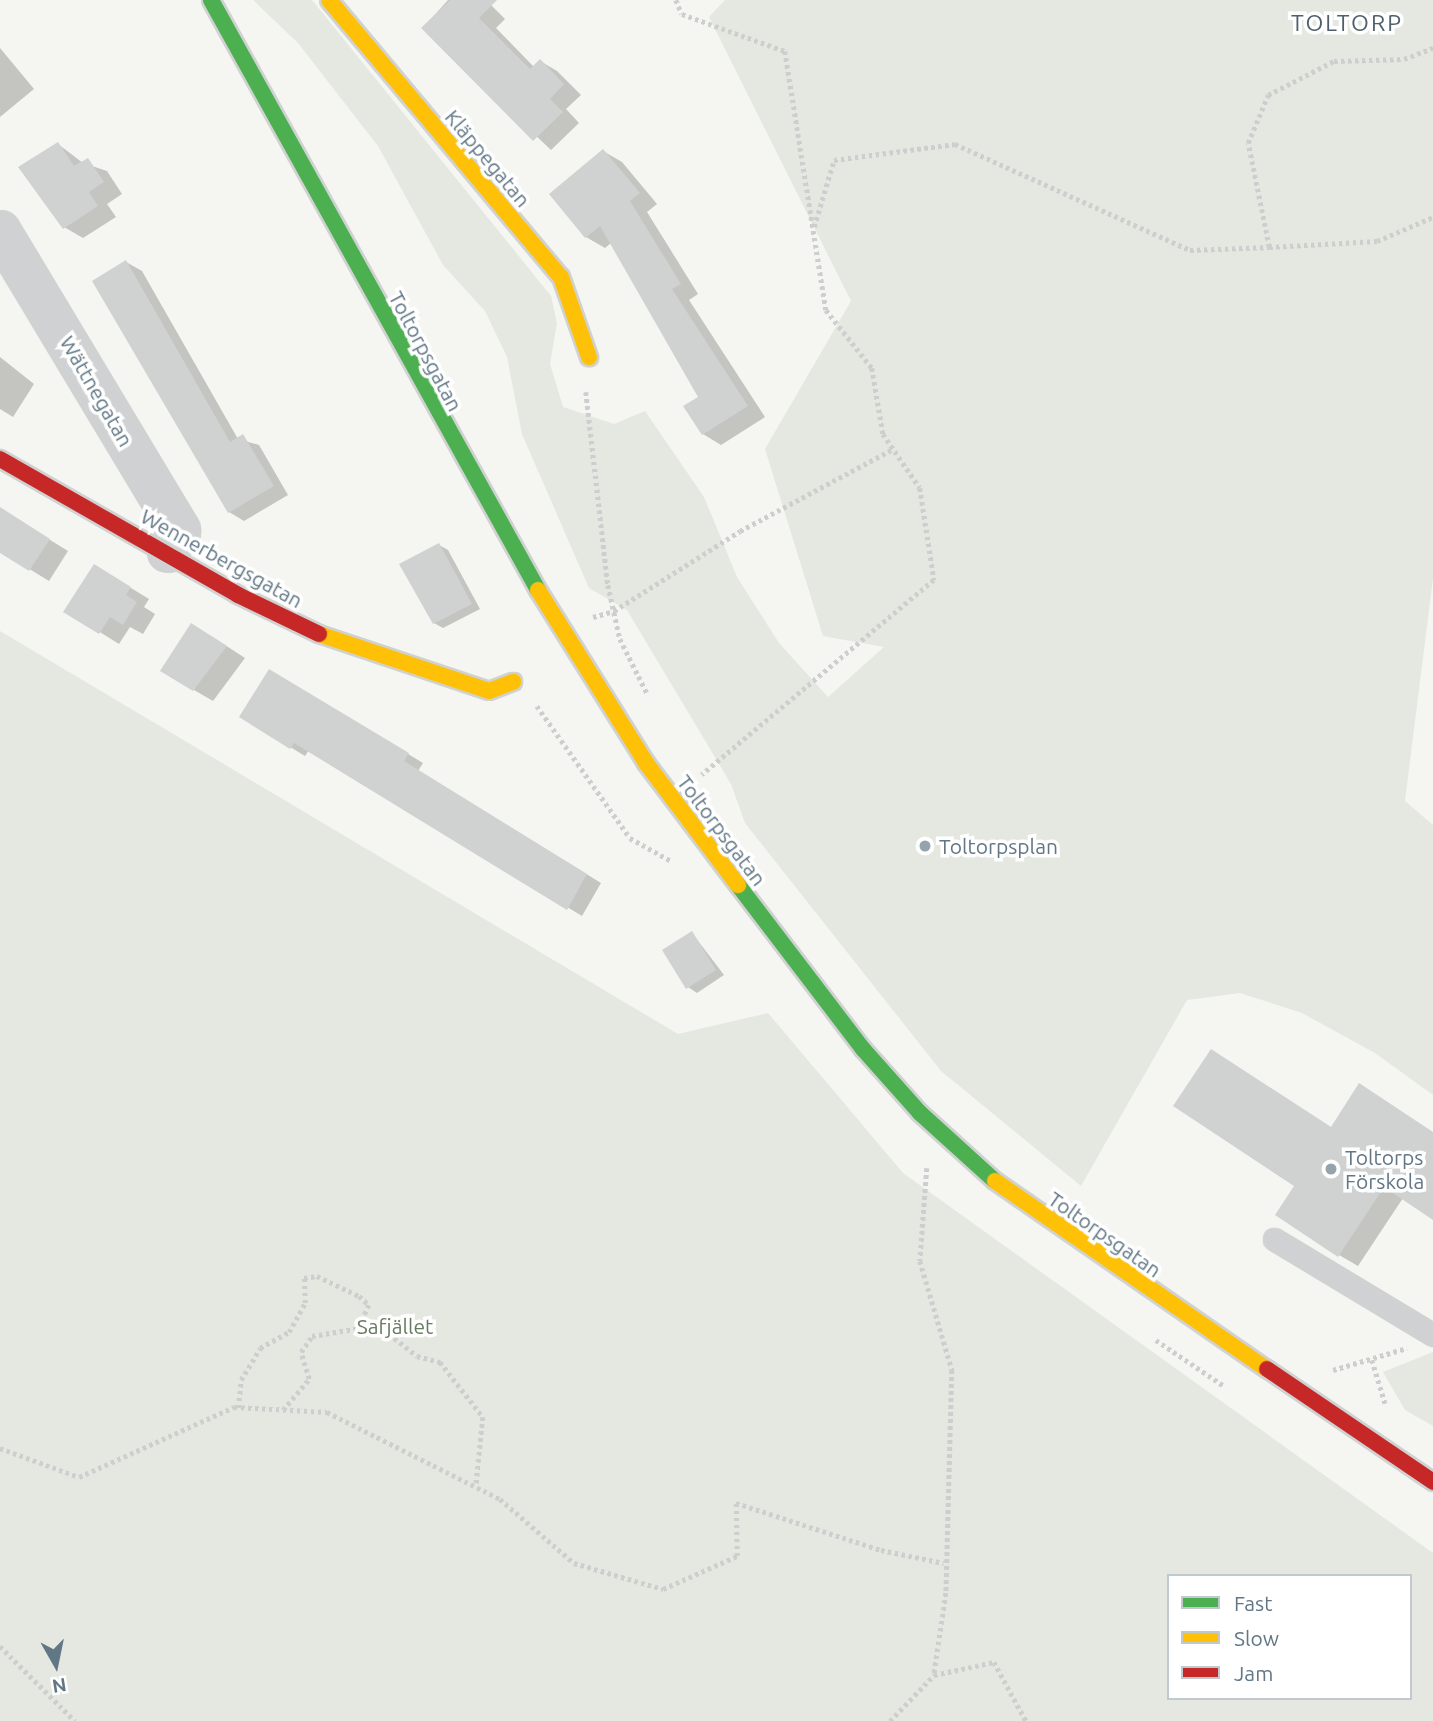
<!DOCTYPE html>
<meta charset="utf-8">
<style>
body{margin:0}
#map{position:relative;width:1433px;height:1721px;overflow:hidden;background:#f5f5f2;font-family:Ubuntu,sans-serif}
div>[style]{position:absolute}
[style*='--x']{left:calc(var(--x)*1px);top:calc(var(--y)*1px);width:calc(var(--w)*1px);rotate:calc(var(--a)*1deg)}
.green>*{inset:0;background:#e4e8e0}
.shadow>*{inset:0;background:#0003}
.building>*{inset:0;background:#d0d2d1}
.path>*{height:4.5px;margin-top:-2.25px;transform-origin:0;background:repeating-linear-gradient(90deg,#cdcece 0 3.5px,transparent 0 7px)}
.roads{filter:drop-shadow(2px 0 #d0d2d2) drop-shadow(-2px 0 #d0d2d2) drop-shadow(0 2px #d0d2d2) drop-shadow(0 -2px #d0d2d2)}
.lane>*{height:19px;margin:-9.5px;padding:0 9.5px;transform-origin:9.5px;border-radius:9.5px;background:#d0d1d2}
.street>*{height:38px;margin:-19px;padding:0 19px;transform-origin:19px;border-radius:19px;background:#d0d1d2}
.fast>*{height:16px;margin:-8px;padding:0 8px;transform-origin:8px;border-radius:8px;background:#4caf50}
.slow>*{height:16px;margin:-8px;padding:0 8px;transform-origin:8px;border-radius:8px;background:#ffc107}
.jam>*{height:16px;margin:-8px;padding:0 8px;transform-origin:8px;border-radius:8px;background:#c62828}
.dots>*{width:19px;height:19px;translate:-50% -50%;box-sizing:border-box;border:4px solid #fff;border-radius:50%}
span{translate:-50% -50%;white-space:nowrap;text-align:center;line-height:1.15;-webkit-text-stroke:7px #fff;paint-order:stroke}
.street-label{font-size:21px;color:#627786}
.poi-label{font-size:21px;color:#627786}
.left{translate:0 -50%;text-align:left}
.park-label{font-size:21px;color:#687c61}
.neighbourhood-label{font-size:23px;color:#50606a;letter-spacing:2px}
.legend{position:absolute;left:1167px;top:1574px;width:245px;height:126px;box-sizing:border-box;background:#fff;border:2px solid #c0c9cf;margin:0;padding:9px 12px;list-style:none;font-size:21px;color:#627786}
.legend li{display:flex;align-items:center;gap:14px;height:35px}
.legend b{width:35px;border:2px solid #c0c9cf}
.north{position:absolute;left:21px;top:1630px;width:70px;height:70px;-webkit-text-stroke:5px #fff;paint-order:stroke;rotate:171deg;font-size:19px;font-weight:700;line-height:28px;text-align:center;color:#627786}
.north::after{content:'';display:block;margin:auto;width:24px;height:32px;background:#627786;clip-path:polygon(50% 0,100% 100%,50% 72%,0 100%)}
</style>
<div id="map">
<div class="green">
<i style="clip-path:polygon(253px 0,312px 0,551px 296px,557px 323px,550px 364px,563px 407px,614px 424px,645px 411px,704px 497px,737px 577px,779px 643px,828px 697px,884px 647px,823px 636px,765px 449px,851px 301px,709px 17px,725px 0,1433px 0,1433px 578px,1405px 801px,1433px 825px,1433px 1095px,1375px 1053px,1302px 1013px,1240px 993px,1187px 1000px,1081px 1186px,941px 1071px,745px 823px,731px 784px,627px 610px,589px 588px,522px 434px,507px 357px,485px 311px,443px 265px,378px 146px,298px 43px)"></i>
<i style="clip-path:polygon(evenodd,0 631px,678px 1034px,768px 1013px,903px 1173px,1433px 1553px,1433px 1721px,0 1721px,0 631px,1169px 1576px,1410px 1576px,1410px 1698px,1169px 1698px,1169px 1576px)"></i>
<i style="clip-path:polygon(1433px 1352px,1433px 1426px,1405px 1410px,1383px 1372px)"></i>
</div>
<div class="shadow">
<i style="clip-path:polygon(448px 0,486px 0,505px 19px,496px 28px,534px 67px,540px 61px,557px 71px,581px 95px,566px 109px,579px 123px,551px 150px,423px 28px)"></i>
<i style="clip-path:polygon(0 48px,34px 89px,0 117px)"></i>
<i style="clip-path:polygon(58px 144px,83px 163px,107px 171px,122px 194px,107px 204px,116px 217px,83px 238px,64px 227px)"></i>
<i style="clip-path:polygon(603px 151px,622px 162px,657px 204px,647px 212px,698px 294px,689px 300px,765px 417px,721px 445px,703px 434px,700px 398px,611px 243px,605px 248px,586px 237px,551px 194px)"></i>
<i style="clip-path:polygon(126px 262px,142px 271px,238px 439px,259px 445px,288px 495px,244px 521px,229px 512px)"></i>
<i style="clip-path:polygon(0 357px,34px 384px,13px 417px,0 409px)"></i>
<i style="clip-path:polygon(0 509px,68px 551px,49px 581px,0 551px)"></i>
<i style="clip-path:polygon(439px 545px,448px 550px,480px 609px,443px 628px,434px 623px)"></i>
<i style="clip-path:polygon(113px 577px,149px 599px,144px 607px,155px 614px,143px 634px,130px 627px,119px 644px,66px 611px)"></i>
<i style="clip-path:polygon(211px 636px,245px 658px,213px 701px,194px 690px)"></i>
<i style="clip-path:polygon(270px 671px,423px 763px,418px 771px,601px 883px,582px 916px,309px 750px,305px 756px,241px 717px)"></i>
<i style="clip-path:polygon(692px 933px,724px 975px,697px 993px,688px 987px)"></i>
<i style="clip-path:polygon(1212px 1051px,1332px 1128px,1433px 1132px,1433px 1218px,1403px 1198px,1358px 1266px,1339px 1255px)"></i>
</div>
<div class="building">
<i style="clip-path:polygon(450px 0,497px 0,479px 18px,530px 69px,540px 59px,564px 84px,550px 99px,563px 112px,533px 141px,421px 28px)"></i>
<i style="clip-path:polygon(58px 142px,74px 166px,88px 158px,104px 182px,89px 192px,98px 206px,63px 229px,18px 167px)"></i>
<i style="clip-path:polygon(603px 149px,640px 193px,630px 201px,681px 284px,672px 289px,748px 406px,702px 435px,683px 406px,698px 397px,600px 226px,585px 238px,549px 194px)"></i>
<i style="clip-path:polygon(126px 260px,230px 442px,243px 434px,274px 486px,228px 513px,92px 281px)"></i>
<i style="clip-path:polygon(0 507px,50px 539px,29px 571px,0 553px)"></i>
<i style="clip-path:polygon(439px 543px,472px 604px,433px 624px,399px 564px)"></i>
<i style="clip-path:polygon(94px 564px,131px 587px,126px 595px,137px 602px,123px 625px,110px 617px,99px 634px,63px 612px)"></i>
<i style="clip-path:polygon(191px 623px,227px 646px,193px 691px,160px 671px)"></i>
<i style="clip-path:polygon(269px 669px,409px 753px,404px 761px,587px 874px,567px 910px,294px 743px,290px 749px,239px 717px)"></i>
<i style="clip-path:polygon(692px 931px,716px 970px,686px 989px,662px 950px)"></i>
<i style="clip-path:polygon(1211px 1049px,1331px 1127px,1359px 1083px,1433px 1132px,1433px 1220px,1384px 1187px,1338px 1257px,1275px 1215px,1294px 1186px,1173px 1106px)"></i>
</div>
<div class="path">
<i style="--x:676;--y:0;--w:15;--a:67"></i>
<i style="--x:682;--y:14;--w:109;--a:19.8"></i>
<i style="--x:785;--y:51;--w:262;--a:81"></i>
<i style="--x:826;--y:310;--w:74;--a:51.6"></i>
<i style="--x:872;--y:368;--w:67;--a:80.5"></i>
<i style="--x:883;--y:434;--w:65;--a:55.6"></i>
<i style="--x:920;--y:488;--w:93;--a:81.3"></i>
<i style="--x:934;--y:580;--w:303;--a:140"></i>
<i style="--x:814;--y:227;--w:70;--a:-73.4"></i>
<i style="--x:834;--y:160;--w:122;--a:-7.5"></i>
<i style="--x:955;--y:144;--w:258;--a:24.3"></i>
<i style="--x:1190;--y:250;--w:79;--a:-2.2"></i>
<i style="--x:1269;--y:247;--w:106;--a:-101.4"></i>
<i style="--x:1248;--y:143;--w:52;--a:-67.4"></i>
<i style="--x:1268;--y:95;--w:74;--a:-27.3"></i>
<i style="--x:1334;--y:61;--w:70;--a:-1.6"></i>
<i style="--x:1404;--y:59;--w:31;--a:-21"></i>
<i style="--x:1269;--y:247;--w:108;--a:-3.2"></i>
<i style="--x:1377;--y:241;--w:61;--a:-23.2"></i>
<i style="--x:586;--y:392;--w:194;--a:83.5"></i>
<i style="--x:608;--y:585;--w:55;--a:77.5"></i>
<i style="--x:620;--y:639;--w:60;--a:63.4"></i>
<i style="--x:593;--y:617;--w:22;--a:-16"></i>
<i style="--x:614;--y:611;--w:149;--a:-32.4"></i>
<i style="--x:740;--y:531;--w:174;--a:-28.2"></i>
<i style="--x:537;--y:706;--w:161;--a:54.8"></i>
<i style="--x:630;--y:838;--w:49;--a:29.2"></i>
<i style="--x:927;--y:1168;--w:93;--a:94.3"></i>
<i style="--x:920;--y:1261;--w:114;--a:73.6"></i>
<i style="--x:952;--y:1370;--w:223;--a:91.5"></i>
<i style="--x:946;--y:1593;--w:83;--a:98.3"></i>
<i style="--x:1156;--y:1340;--w:82;--a:34.1"></i>
<i style="--x:1372;--y:1360;--w:48;--a:73.1"></i>
<i style="--x:1333;--y:1370;--w:77;--a:-16.6"></i>
<i style="--x:238;--y:1408;--w:28;--a:-84"></i>
<i style="--x:241;--y:1380;--w:37;--a:-59"></i>
<i style="--x:260;--y:1348;--w:33;--a:-29"></i>
<i style="--x:289;--y:1332;--w:33;--a:-61"></i>
<i style="--x:305;--y:1303;--w:25;--a:-92"></i>
<i style="--x:304;--y:1278;--w:13;--a:-9"></i>
<i style="--x:317;--y:1276;--w:47;--a:25.5"></i>
<i style="--x:359;--y:1296;--w:13;--a:42"></i>
<i style="--x:369;--y:1305;--w:14;--a:115"></i>
<i style="--x:363;--y:1318;--w:11;--a:38"></i>
<i style="--x:283;--y:1410;--w:40;--a:-50"></i>
<i style="--x:309;--y:1379;--w:28;--a:-107"></i>
<i style="--x:301;--y:1352;--w:19;--a:-55"></i>
<i style="--x:312;--y:1336;--w:67;--a:-9.5"></i>
<i style="--x:378;--y:1325;--w:50;--a:38.5"></i>
<i style="--x:417;--y:1356;--w:24;--a:15"></i>
<i style="--x:440;--y:1362;--w:70;--a:52"></i>
<i style="--x:483;--y:1417;--w:69;--a:95.8"></i>
<i style="--x:0;--y:1448;--w:84;--a:20.2"></i>
<i style="--x:79;--y:1477;--w:170;--a:-24.3"></i>
<i style="--x:234;--y:1407;--w:93;--a:3.1"></i>
<i style="--x:327;--y:1412;--w:194;--a:26.7"></i>
<i style="--x:500;--y:1499;--w:98;--a:40.9"></i>
<i style="--x:574;--y:1563;--w:93;--a:16.3"></i>
<i style="--x:663;--y:1589;--w:81;--a:-24"></i>
<i style="--x:737;--y:1556;--w:53;--a:-91.1"></i>
<i style="--x:736;--y:1503;--w:152;--a:18"></i>
<i style="--x:881;--y:1550;--w:64;--a:11.7"></i>
<i style="--x:0;--y:1646;--w:106;--a:45"></i>
<i style="--x:890;--y:1721;--w:64;--a:-46.3"></i>
<i style="--x:934;--y:1675;--w:61;--a:-12.2"></i>
<i style="--x:994;--y:1662;--w:67;--a:61.5"></i>
</div>
<div class="roads">
<div class="lane">
<i style="--x:1274;--y:1239;--w:186;--a:31.1"></i>
</div>
<div class="street">
<i style="--x:0;--y:231;--w:350;--a:59"></i>
<i style="--x:180;--y:531;--w:24;--a:120"></i>
</div>
<div class="fast">
<i style="--x:211;--y:0;--w:675;--a:61"></i>
<i style="--x:738;--y:885;--w:206;--a:52.7"></i>
<i style="--x:863;--y:1049;--w:86;--a:48.3"></i>
<i style="--x:920;--y:1113;--w:101;--a:42.2"></i>
</div>
<div class="slow">
<i style="--x:329;--y:0;--w:361;--a:50.1"></i>
<i style="--x:561;--y:277;--w:85;--a:70.7"></i>
<i style="--x:538;--y:590;--w:204;--a:58"></i>
<i style="--x:646;--y:763;--w:153;--a:53"></i>
<i style="--x:319;--y:634;--w:179;--a:18.5"></i>
<i style="--x:489;--y:691;--w:26;--a:-21"></i>
<i style="--x:995;--y:1181;--w:331;--a:34.7"></i>
</div>
<div class="jam">
<i style="--x:0;--y:459;--w:274;--a:29.7"></i>
<i style="--x:238;--y:595;--w:90;--a:25.7"></i>
<i style="--x:1267;--y:1369;--w:201;--a:34.2"></i>
</div>
</div>
<div class="dots">
<i style="left:925px;top:846px;background:#95a3ac"></i>
<i style="left:1331px;top:1169px;background:#95a3ac"></i>
</div>
<div class="street-label">
<span style="left:488px;top:158px;rotate:50deg">Kläppegatan</span>
<span style="left:426px;top:351px;rotate:62deg">Toltorpsgatan</span>
<span style="left:97px;top:391px;rotate:60deg">Wättnegatan</span>
<span style="left:222px;top:558px;rotate:29deg">Wennerbergsgatan</span>
<span style="left:722px;top:830px;rotate:53deg">Toltorpsgatan</span>
<span style="left:1105px;top:1234px;rotate:35deg">Toltorpsgatan</span>
</div>
<div class="poi-label">
<span class="left" style="left:939px;top:846px">Toltorpsplan</span>
<span class="left" style="left:1345px;top:1169px">Toltorps<br>Förskola</span>
</div>
<div class="park-label">
<span style="left:395px;top:1326px">Safjället</span>
</div>
<div class="neighbourhood-label">
<span style="left:1347px;top:23px">TOLTORP</span>
</div>
<ul class="legend">
<li><b style="height:9px;background:#4caf50"></b>Fast</li>
<li><b style="height:9px;background:#ffc107"></b>Slow</li>
<li><b style="height:9px;background:#c62828"></b>Jam</li>
</ul>
<div class="north">N</div>
</div>
